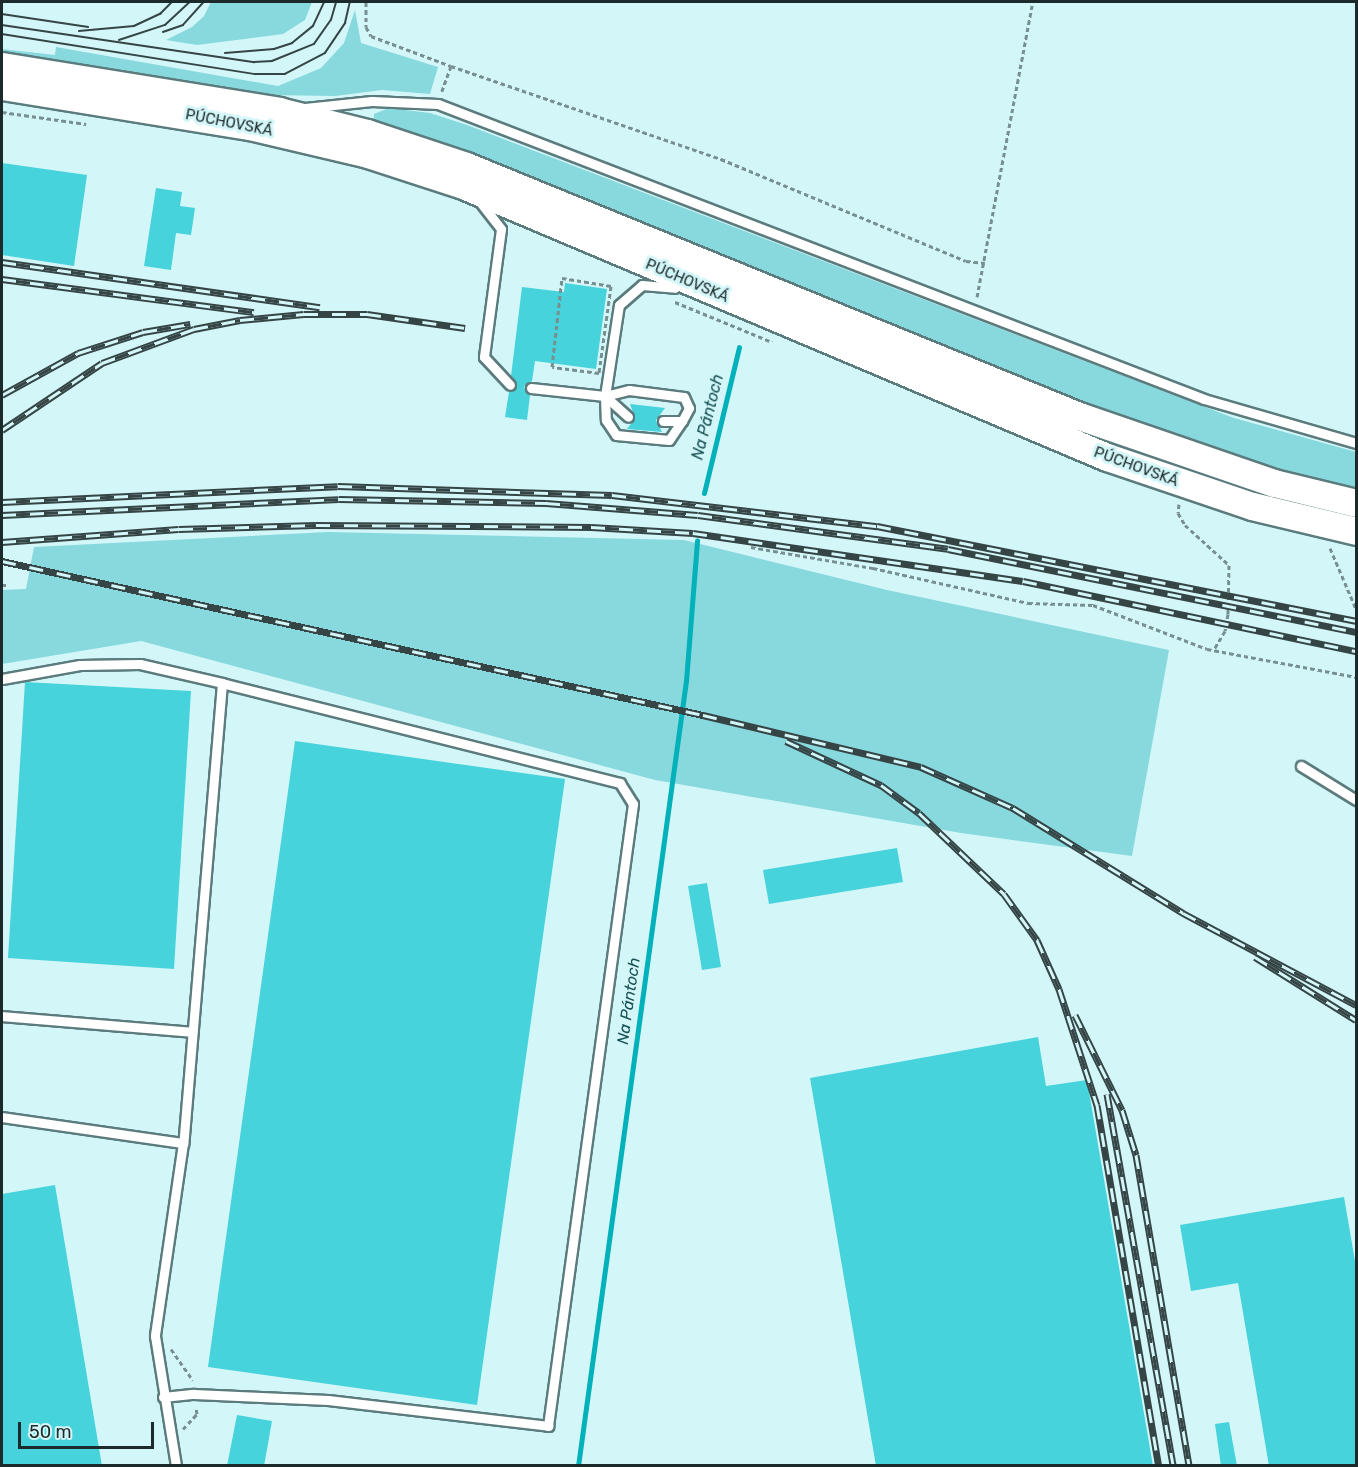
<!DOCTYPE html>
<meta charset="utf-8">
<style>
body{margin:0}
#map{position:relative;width:1358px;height:1467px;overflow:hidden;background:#d3f6f8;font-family:Rubik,sans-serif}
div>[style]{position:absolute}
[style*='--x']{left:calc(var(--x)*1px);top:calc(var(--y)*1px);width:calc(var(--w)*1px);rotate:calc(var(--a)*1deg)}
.green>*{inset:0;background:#87d9de}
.stream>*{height:5px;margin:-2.5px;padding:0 2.5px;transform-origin:2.5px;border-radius:2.5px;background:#02b1b9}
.building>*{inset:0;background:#47d3db}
.path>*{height:3px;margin-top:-1.5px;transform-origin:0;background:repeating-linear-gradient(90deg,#778f90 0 4.5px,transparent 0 7.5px)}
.roads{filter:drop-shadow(2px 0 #5b7b7d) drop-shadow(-2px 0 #5b7b7d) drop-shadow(0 2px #5b7b7d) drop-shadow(0 -2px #5b7b7d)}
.service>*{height:9px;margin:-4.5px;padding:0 4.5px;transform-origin:4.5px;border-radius:4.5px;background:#fff}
.secondary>*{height:27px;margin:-13.5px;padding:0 13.5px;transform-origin:13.5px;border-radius:13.5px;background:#fff}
.tram>*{height:1.5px;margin:-0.75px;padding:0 0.75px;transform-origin:0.75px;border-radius:0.75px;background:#354546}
.rail>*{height:7px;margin-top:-3.5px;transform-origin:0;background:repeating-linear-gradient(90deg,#d3f6f8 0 14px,#354546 0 28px);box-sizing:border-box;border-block:2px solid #354546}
span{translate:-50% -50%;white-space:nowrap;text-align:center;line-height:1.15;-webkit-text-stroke:6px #d3f6f8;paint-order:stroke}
.street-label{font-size:15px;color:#1d2a2b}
.water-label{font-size:16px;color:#165155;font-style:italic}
.frame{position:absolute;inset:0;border:3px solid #1d2a2b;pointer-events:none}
.scale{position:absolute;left:18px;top:1422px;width:136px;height:27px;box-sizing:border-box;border:3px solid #1d2a2b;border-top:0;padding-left:8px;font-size:18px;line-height:21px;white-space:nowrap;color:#1d2a2b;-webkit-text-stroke:4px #d3f6f8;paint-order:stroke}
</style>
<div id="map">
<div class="green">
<i style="clip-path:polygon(211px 2px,312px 2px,305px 20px,283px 34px,197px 45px,166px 40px,192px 27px,204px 16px)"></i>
<i style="clip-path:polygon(355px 10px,361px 43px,438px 67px,430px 94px,382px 90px,335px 96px,268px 95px,2px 57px,2px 49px,55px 55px,56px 47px,278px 86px,321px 68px,344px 43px)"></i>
<i style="clip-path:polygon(389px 108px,430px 113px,467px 125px,1234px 418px,1356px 452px,1356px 492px,1243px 463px,1140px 427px,374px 121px,374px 114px)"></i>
<i style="clip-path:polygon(328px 532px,684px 540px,887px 590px,1169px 650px,1132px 856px,961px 833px,655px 780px,141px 641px,2px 664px,2px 590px,26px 589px,34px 547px)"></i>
</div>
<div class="stream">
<i style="--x:704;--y:493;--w:150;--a:-76.5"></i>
<i style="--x:578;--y:1466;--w:792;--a:-82.17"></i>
<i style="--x:686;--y:681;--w:141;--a:-85.5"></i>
</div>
<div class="building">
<i style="clip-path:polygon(2px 163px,87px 175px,74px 266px,2px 255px)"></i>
<i style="clip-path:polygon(156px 188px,182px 192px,180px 206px,195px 208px,191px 235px,176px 233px,171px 270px,144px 266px)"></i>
<i style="clip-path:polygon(565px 283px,607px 289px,596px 369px,535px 361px,532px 381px,524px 387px,530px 395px,527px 420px,505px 417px,509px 392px,517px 386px,511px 376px,522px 287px,564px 292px)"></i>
<i style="clip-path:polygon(630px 404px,665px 408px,656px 420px,662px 432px,627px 429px,635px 418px)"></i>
<i style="clip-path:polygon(25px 682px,191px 691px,174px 969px,8px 958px)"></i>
<i style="clip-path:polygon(295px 741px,565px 779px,477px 1405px,208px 1367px)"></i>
<i style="clip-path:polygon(897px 848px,903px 882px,769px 904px,763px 870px)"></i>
<i style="clip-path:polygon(707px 883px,721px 967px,702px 970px,688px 886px)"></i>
<i style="clip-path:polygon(1038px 1037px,1046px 1086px,1087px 1080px,1153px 1466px,876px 1466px,810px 1078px)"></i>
<i style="clip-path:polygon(55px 1185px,102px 1466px,2px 1466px,2px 1194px)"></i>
<i style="clip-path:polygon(1344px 1197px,1356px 1267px,1356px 1466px,1269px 1466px,1238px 1283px,1191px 1291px,1180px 1225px)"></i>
<i style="clip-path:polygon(237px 1415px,272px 1421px,264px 1466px,227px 1466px)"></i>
<i style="clip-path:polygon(1229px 1422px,1237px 1466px,1221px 1466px,1215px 1424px)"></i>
</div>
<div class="path">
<i style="--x:366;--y:2;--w:25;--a:90"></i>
<i style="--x:366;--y:27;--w:10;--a:61"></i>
<i style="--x:371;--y:36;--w:85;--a:20.6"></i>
<i style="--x:451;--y:66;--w:27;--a:110"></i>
<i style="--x:451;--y:66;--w:286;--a:19"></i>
<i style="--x:721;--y:159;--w:265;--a:22.6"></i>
<i style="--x:966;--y:261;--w:19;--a:6"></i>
<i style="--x:2;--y:112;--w:85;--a:8.1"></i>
<i style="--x:562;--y:278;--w:50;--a:9.3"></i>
<i style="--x:611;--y:286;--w:88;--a:97.9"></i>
<i style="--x:599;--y:373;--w:47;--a:-172.7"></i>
<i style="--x:552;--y:367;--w:90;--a:-83.6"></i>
<i style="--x:977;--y:297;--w:300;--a:-79.3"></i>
<i style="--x:675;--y:302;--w:105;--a:22.4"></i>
<i style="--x:1179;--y:504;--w:9;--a:96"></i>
<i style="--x:1178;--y:513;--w:14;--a:60"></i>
<i style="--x:1185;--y:525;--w:59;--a:42.3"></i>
<i style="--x:1229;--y:565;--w:49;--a:91.2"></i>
<i style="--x:1228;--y:614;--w:17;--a:100"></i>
<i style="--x:1225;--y:631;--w:21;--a:121"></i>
<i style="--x:751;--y:547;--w:124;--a:9.8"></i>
<i style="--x:873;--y:568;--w:159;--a:12.7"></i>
<i style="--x:1028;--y:603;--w:65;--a:1.8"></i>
<i style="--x:1093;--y:605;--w:122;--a:21.1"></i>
<i style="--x:1207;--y:649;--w:152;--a:10.6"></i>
<i style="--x:1330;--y:548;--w:66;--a:66.9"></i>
<i style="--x:2;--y:585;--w:6;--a:0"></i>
<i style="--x:171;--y:1349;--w:38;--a:55"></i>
<i style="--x:183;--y:1429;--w:21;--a:-47"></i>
<i style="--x:197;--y:1414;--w:6;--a:-99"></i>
</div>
<div class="roads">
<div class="service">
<i style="--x:305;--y:108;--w:67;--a:-6"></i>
<i style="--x:372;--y:101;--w:66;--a:2.6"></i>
<i style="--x:438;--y:104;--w:821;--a:21.06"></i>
<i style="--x:1204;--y:399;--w:158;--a:16.1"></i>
<i style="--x:480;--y:202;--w:34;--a:52"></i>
<i style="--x:501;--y:229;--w:129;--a:97.6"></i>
<i style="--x:484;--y:357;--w:38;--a:47"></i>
<i style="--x:531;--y:388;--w:74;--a:6.2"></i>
<i style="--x:605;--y:396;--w:92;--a:-81.3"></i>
<i style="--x:619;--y:305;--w:30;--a:-41"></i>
<i style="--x:642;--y:285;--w:33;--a:5"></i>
<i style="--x:605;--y:396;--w:25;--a:-14"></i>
<i style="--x:629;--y:390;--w:55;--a:7.3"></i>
<i style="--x:684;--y:397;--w:12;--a:66"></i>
<i style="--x:689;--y:408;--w:15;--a:118"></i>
<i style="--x:682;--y:421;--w:19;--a:180"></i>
<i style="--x:605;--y:396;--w:24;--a:88"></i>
<i style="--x:606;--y:420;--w:18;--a:56"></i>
<i style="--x:616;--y:435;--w:53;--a:5.4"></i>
<i style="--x:669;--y:440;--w:23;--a:-56"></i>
<i style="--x:605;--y:396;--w:31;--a:42"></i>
<i style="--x:2;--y:679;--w:79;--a:-10.2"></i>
<i style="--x:80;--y:665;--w:60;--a:-1"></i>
<i style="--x:140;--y:664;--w:84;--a:13"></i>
<i style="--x:1301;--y:766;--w:65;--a:31.7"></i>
<i style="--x:2;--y:1016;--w:191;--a:4.8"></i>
<i style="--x:2;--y:1117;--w:183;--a:8.2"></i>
<i style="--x:183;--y:1143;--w:195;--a:98.3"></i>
<i style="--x:155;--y:1336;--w:132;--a:80.8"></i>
<i style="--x:163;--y:1397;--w:31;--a:-6"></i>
<i style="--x:194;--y:1394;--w:134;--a:2.6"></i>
<i style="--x:328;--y:1400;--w:222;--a:6.7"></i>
<i style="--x:548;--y:1426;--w:628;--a:-82.22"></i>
<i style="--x:633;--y:804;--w:25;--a:-122"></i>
<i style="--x:620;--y:783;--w:410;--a:-165.9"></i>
<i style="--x:222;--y:683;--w:462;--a:94.8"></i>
</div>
<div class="secondary">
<i style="--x:2;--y:66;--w:281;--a:9.2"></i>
<i style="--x:279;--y:111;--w:91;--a:14"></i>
<i style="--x:367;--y:133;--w:104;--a:18.4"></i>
<i style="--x:466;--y:166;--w:662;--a:22.19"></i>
<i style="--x:1079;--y:416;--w:206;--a:19"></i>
<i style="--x:1274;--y:483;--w:84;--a:13.7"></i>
<i style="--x:2;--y:86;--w:251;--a:9.2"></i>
<i style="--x:250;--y:126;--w:121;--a:13.3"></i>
<i style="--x:368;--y:154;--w:100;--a:18.1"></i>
<i style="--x:463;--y:185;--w:699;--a:22.9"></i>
<i style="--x:1107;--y:457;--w:153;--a:18.7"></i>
<i style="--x:1252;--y:506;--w:107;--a:13.5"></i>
</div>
</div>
<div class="tram">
<i style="--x:2;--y:14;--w:87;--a:8.6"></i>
<i style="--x:2;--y:25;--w:255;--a:8.4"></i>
<i style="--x:254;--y:62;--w:18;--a:-3"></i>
<i style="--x:272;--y:61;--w:45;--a:-22"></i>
<i style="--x:314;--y:44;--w:29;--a:-55"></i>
<i style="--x:331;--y:20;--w:19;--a:-74"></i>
<i style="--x:79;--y:31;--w:55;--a:-5.2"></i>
<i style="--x:134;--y:26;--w:29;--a:-25"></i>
<i style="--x:160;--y:14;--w:17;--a:-45"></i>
<i style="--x:163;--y:32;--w:21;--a:-19"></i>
<i style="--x:183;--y:25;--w:31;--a:-48"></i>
<i style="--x:2;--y:34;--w:256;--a:9"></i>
<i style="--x:255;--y:74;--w:30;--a:0"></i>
<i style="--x:285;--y:74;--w:45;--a:-27.7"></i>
<i style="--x:325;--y:53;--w:36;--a:-56"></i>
<i style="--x:345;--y:23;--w:22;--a:-77"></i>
<i style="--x:119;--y:40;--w:48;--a:-18.1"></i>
<i style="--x:165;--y:25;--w:34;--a:-43"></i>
<i style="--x:225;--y:53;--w:49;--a:-4.7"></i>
<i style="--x:274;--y:49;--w:19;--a:-18"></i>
<i style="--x:292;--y:43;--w:27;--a:-39"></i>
<i style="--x:313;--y:26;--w:26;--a:-65"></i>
</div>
<div class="rail">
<i style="--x:2;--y:262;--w:321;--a:8.1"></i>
<i style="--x:2;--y:279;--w:254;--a:7.5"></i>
<i style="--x:2;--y:395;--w:87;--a:-28.9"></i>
<i style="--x:78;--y:353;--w:68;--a:-17.9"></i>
<i style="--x:143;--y:332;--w:48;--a:-9.7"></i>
<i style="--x:2;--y:430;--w:120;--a:-33.8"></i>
<i style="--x:102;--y:363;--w:98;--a:-20.3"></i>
<i style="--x:194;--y:329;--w:47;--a:-11.1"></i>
<i style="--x:240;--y:320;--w:64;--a:-5.4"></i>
<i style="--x:304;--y:314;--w:63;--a:0"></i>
<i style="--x:367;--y:314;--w:99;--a:8.1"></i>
<i style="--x:2;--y:502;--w:336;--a:-2.7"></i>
<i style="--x:338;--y:486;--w:274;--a:1.9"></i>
<i style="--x:612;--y:495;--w:267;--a:6.7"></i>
<i style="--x:877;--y:526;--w:488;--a:11.2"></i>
<i style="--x:2;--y:515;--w:337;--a:-2.7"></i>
<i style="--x:339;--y:499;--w:207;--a:1.1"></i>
<i style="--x:546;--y:503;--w:152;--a:4.5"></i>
<i style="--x:698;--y:515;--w:252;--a:7.7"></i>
<i style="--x:948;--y:549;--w:416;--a:11.5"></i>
<i style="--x:2;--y:542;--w:177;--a:-4.2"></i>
<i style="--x:179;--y:529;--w:137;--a:-1.7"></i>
<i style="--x:316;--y:525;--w:275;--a:0.4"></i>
<i style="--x:591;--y:527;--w:102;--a:3.4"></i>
<i style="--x:693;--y:533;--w:333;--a:8.3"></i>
<i style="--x:1023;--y:581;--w:340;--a:11.9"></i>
<i style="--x:2;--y:561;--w:718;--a:12.39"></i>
<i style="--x:703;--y:715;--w:224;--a:13.4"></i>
<i style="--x:921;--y:767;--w:101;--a:24"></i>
<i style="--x:1013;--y:808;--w:200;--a:31.7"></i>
<i style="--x:1183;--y:913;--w:196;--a:28"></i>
<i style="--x:786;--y:741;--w:105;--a:24.9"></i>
<i style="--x:881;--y:785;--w:47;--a:36.4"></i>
<i style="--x:919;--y:813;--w:117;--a:43.6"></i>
<i style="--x:1004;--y:894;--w:57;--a:54.3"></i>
<i style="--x:1037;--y:940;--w:54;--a:65.8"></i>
<i style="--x:1059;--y:989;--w:122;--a:71.9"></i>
<i style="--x:1097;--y:1105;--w:366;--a:80.3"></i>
<i style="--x:1255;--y:957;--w:119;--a:32"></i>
<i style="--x:1075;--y:1015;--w:106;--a:63.7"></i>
<i style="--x:1122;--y:1110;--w:47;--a:72.7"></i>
<i style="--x:1136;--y:1155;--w:315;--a:80.3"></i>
<i style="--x:1107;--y:1094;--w:378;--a:79.9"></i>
</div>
<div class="street-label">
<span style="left:229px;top:123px;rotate:11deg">PÚCHOVSKÁ</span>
<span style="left:687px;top:281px;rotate:23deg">PÚCHOVSKÁ</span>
<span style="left:1136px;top:467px;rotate:20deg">PÚCHOVSKÁ</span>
</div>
<div class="water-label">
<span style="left:708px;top:417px;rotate:-76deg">Na Pántoch</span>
<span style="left:629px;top:1001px;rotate:-82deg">Na Pántoch</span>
</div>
<div class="frame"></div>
<div class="scale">50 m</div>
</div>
